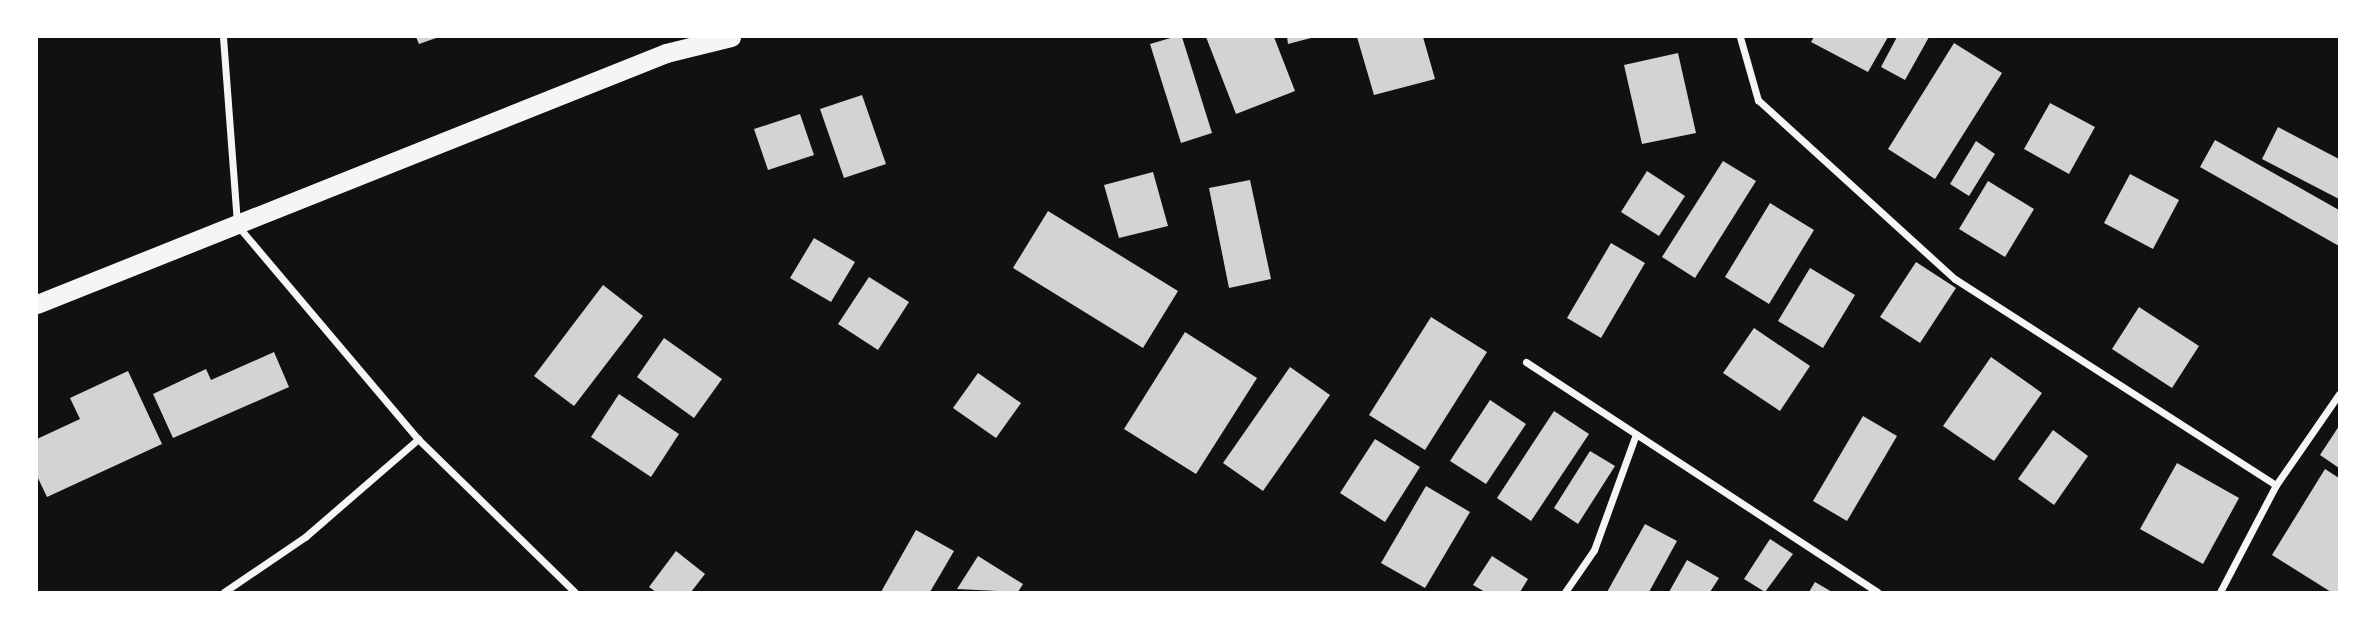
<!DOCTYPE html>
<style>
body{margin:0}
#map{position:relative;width:2376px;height:629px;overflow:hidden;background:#111;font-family:"Source Sans 3",sans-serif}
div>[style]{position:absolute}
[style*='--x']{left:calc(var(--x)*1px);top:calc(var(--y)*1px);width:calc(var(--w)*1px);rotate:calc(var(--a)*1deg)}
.building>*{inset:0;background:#d3d3d3}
.minor>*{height:7px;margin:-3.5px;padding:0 3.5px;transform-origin:3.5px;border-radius:3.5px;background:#f5f5f5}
.trunk>*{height:19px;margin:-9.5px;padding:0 9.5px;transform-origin:9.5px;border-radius:9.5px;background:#f5f5f5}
span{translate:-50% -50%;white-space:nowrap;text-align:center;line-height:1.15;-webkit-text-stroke:5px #fff;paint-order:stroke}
.frame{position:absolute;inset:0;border:38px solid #fff;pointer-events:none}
</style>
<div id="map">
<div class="building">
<i style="clip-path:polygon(416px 37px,439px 37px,419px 44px)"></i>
<i style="clip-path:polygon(1174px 37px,1182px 37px,1212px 133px,1181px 143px,1150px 44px)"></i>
<i style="clip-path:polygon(1206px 37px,1274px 37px,1295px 91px,1236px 114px)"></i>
<i style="clip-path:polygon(1287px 37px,1311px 37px,1311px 38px,1288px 44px)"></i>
<i style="clip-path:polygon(1357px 37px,1423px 37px,1435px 79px,1374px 95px)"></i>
<i style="clip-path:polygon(1814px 37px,1888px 37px,1868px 72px,1811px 42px)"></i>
<i style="clip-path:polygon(1897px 37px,1929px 37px,1905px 80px,1881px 67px)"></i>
<i style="clip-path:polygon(1954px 43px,2002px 73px,1935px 179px,1888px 149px)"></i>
<i style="clip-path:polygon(1678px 53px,1696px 133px,1642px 144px,1624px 65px)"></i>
<i style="clip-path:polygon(862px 95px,886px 164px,844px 178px,820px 109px)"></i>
<i style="clip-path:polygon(2050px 103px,2095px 127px,2069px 174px,2024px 149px)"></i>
<i style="clip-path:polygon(800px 114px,814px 155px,768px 170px,754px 129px)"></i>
<i style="clip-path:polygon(2278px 127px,2339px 159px,2339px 199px,2262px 159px)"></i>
<i style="clip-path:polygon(2215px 140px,2339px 210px,2339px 246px,2200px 167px)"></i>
<i style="clip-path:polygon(1976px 141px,1995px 154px,1969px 196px,1950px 184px)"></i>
<i style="clip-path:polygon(1723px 161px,1756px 181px,1695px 278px,1662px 257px)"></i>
<i style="clip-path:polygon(1647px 171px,1685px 196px,1659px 236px,1621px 212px)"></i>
<i style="clip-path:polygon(1153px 172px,1168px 226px,1119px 238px,1104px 185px)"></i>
<i style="clip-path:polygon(2130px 174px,2179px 200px,2153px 249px,2104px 223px)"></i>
<i style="clip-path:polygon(1250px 180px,1271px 279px,1229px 288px,1209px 188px)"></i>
<i style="clip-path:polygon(1988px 181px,2034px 209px,2005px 257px,1959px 229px)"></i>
<i style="clip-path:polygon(1770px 203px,1814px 230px,1769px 304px,1725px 277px)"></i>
<i style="clip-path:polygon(1048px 211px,1178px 291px,1143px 348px,1013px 268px)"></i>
<i style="clip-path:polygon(814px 238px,855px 262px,831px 302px,790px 278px)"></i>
<i style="clip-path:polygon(1611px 243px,1645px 263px,1601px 338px,1567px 318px)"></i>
<i style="clip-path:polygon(1916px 262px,1956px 288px,1920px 343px,1880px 317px)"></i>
<i style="clip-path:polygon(1810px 268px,1855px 295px,1823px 348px,1778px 321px)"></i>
<i style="clip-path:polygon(869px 277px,909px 302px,878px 350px,838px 324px)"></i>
<i style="clip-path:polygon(603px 285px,643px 316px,574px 406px,534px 376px)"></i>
<i style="clip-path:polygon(2139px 307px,2199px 346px,2172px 388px,2112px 349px)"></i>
<i style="clip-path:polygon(1431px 317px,1487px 352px,1425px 450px,1369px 415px)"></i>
<i style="clip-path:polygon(1754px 328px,1810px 366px,1780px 411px,1723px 373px)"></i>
<i style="clip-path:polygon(1185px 332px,1257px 378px,1196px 474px,1124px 429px)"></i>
<i style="clip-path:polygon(664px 338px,722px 379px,694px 418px,637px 377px)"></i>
<i style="clip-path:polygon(274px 352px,289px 387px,173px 438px,153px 394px,206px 369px,211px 380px)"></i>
<i style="clip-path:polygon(1991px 357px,2042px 393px,1994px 461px,1943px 426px)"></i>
<i style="clip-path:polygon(1290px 367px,1330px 395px,1263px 491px,1223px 463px)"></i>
<i style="clip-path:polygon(128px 371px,162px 444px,47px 497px,37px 476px,37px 439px,80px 419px,70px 398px)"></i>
<i style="clip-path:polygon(978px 373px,1021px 403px,996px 438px,953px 408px)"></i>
<i style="clip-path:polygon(619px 394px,679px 434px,651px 477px,591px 437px)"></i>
<i style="clip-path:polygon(1490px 400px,1526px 424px,1486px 484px,1450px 461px)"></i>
<i style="clip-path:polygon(1554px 411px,1589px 434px,1531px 521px,1497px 498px)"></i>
<i style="clip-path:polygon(1863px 416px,1897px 436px,1847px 521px,1813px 501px)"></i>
<i style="clip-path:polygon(2339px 426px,2339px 468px,2320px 455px)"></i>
<i style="clip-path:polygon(2053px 430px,2088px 456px,2054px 505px,2018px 479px)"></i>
<i style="clip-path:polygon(1375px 439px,1420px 467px,1385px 522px,1340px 493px)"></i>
<i style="clip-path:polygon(1590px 451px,1615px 466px,1578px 524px,1554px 508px)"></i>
<i style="clip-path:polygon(2177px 463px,2239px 498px,2203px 564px,2140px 529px)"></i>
<i style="clip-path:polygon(2325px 469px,2339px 478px,2339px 592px,2331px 592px,2272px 555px)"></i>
<i style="clip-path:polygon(1426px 486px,1470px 512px,1425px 588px,1381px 563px)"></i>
<i style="clip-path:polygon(1645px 524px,1677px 541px,1649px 592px,1607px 592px)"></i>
<i style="clip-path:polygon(916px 530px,954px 551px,930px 592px,881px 592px)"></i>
<i style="clip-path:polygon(1770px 539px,1793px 554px,1765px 592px,1744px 579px)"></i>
<i style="clip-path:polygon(676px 551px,705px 574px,691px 592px,656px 592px,649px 587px)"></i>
<i style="clip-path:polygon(978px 556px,1023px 584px,1018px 592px,957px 589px)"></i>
<i style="clip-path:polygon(1492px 556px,1528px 579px,1520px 592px,1485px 592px,1473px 585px)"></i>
<i style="clip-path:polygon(1687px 560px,1719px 578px,1710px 592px,1669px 592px)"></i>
<i style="clip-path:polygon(1815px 582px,1832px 592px,1809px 592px)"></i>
</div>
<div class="minor">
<i style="--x:223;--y:37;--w:189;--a:85.7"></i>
<i style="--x:237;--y:225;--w:280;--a:49.8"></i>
<i style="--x:418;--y:439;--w:219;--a:44.3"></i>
<i style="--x:1740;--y:37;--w:66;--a:74.1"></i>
<i style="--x:1758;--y:100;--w:266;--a:42.3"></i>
<i style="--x:1955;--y:279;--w:381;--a:32.7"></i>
<i style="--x:1526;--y:362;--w:420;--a:33.2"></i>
<i style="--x:224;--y:592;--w:98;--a:-34.2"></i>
<i style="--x:305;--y:537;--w:150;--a:-40.9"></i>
<i style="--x:1565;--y:592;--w:51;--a:-55.4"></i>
<i style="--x:1594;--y:550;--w:123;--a:-70.1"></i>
<i style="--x:2220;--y:592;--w:121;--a:-62.4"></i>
<i style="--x:2276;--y:485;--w:111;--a:-55.3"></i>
</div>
<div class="trunk">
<i style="--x:37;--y:304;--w:677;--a:-21.75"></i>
<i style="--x:666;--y:53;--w:67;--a:-13.8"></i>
</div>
<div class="frame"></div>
</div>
